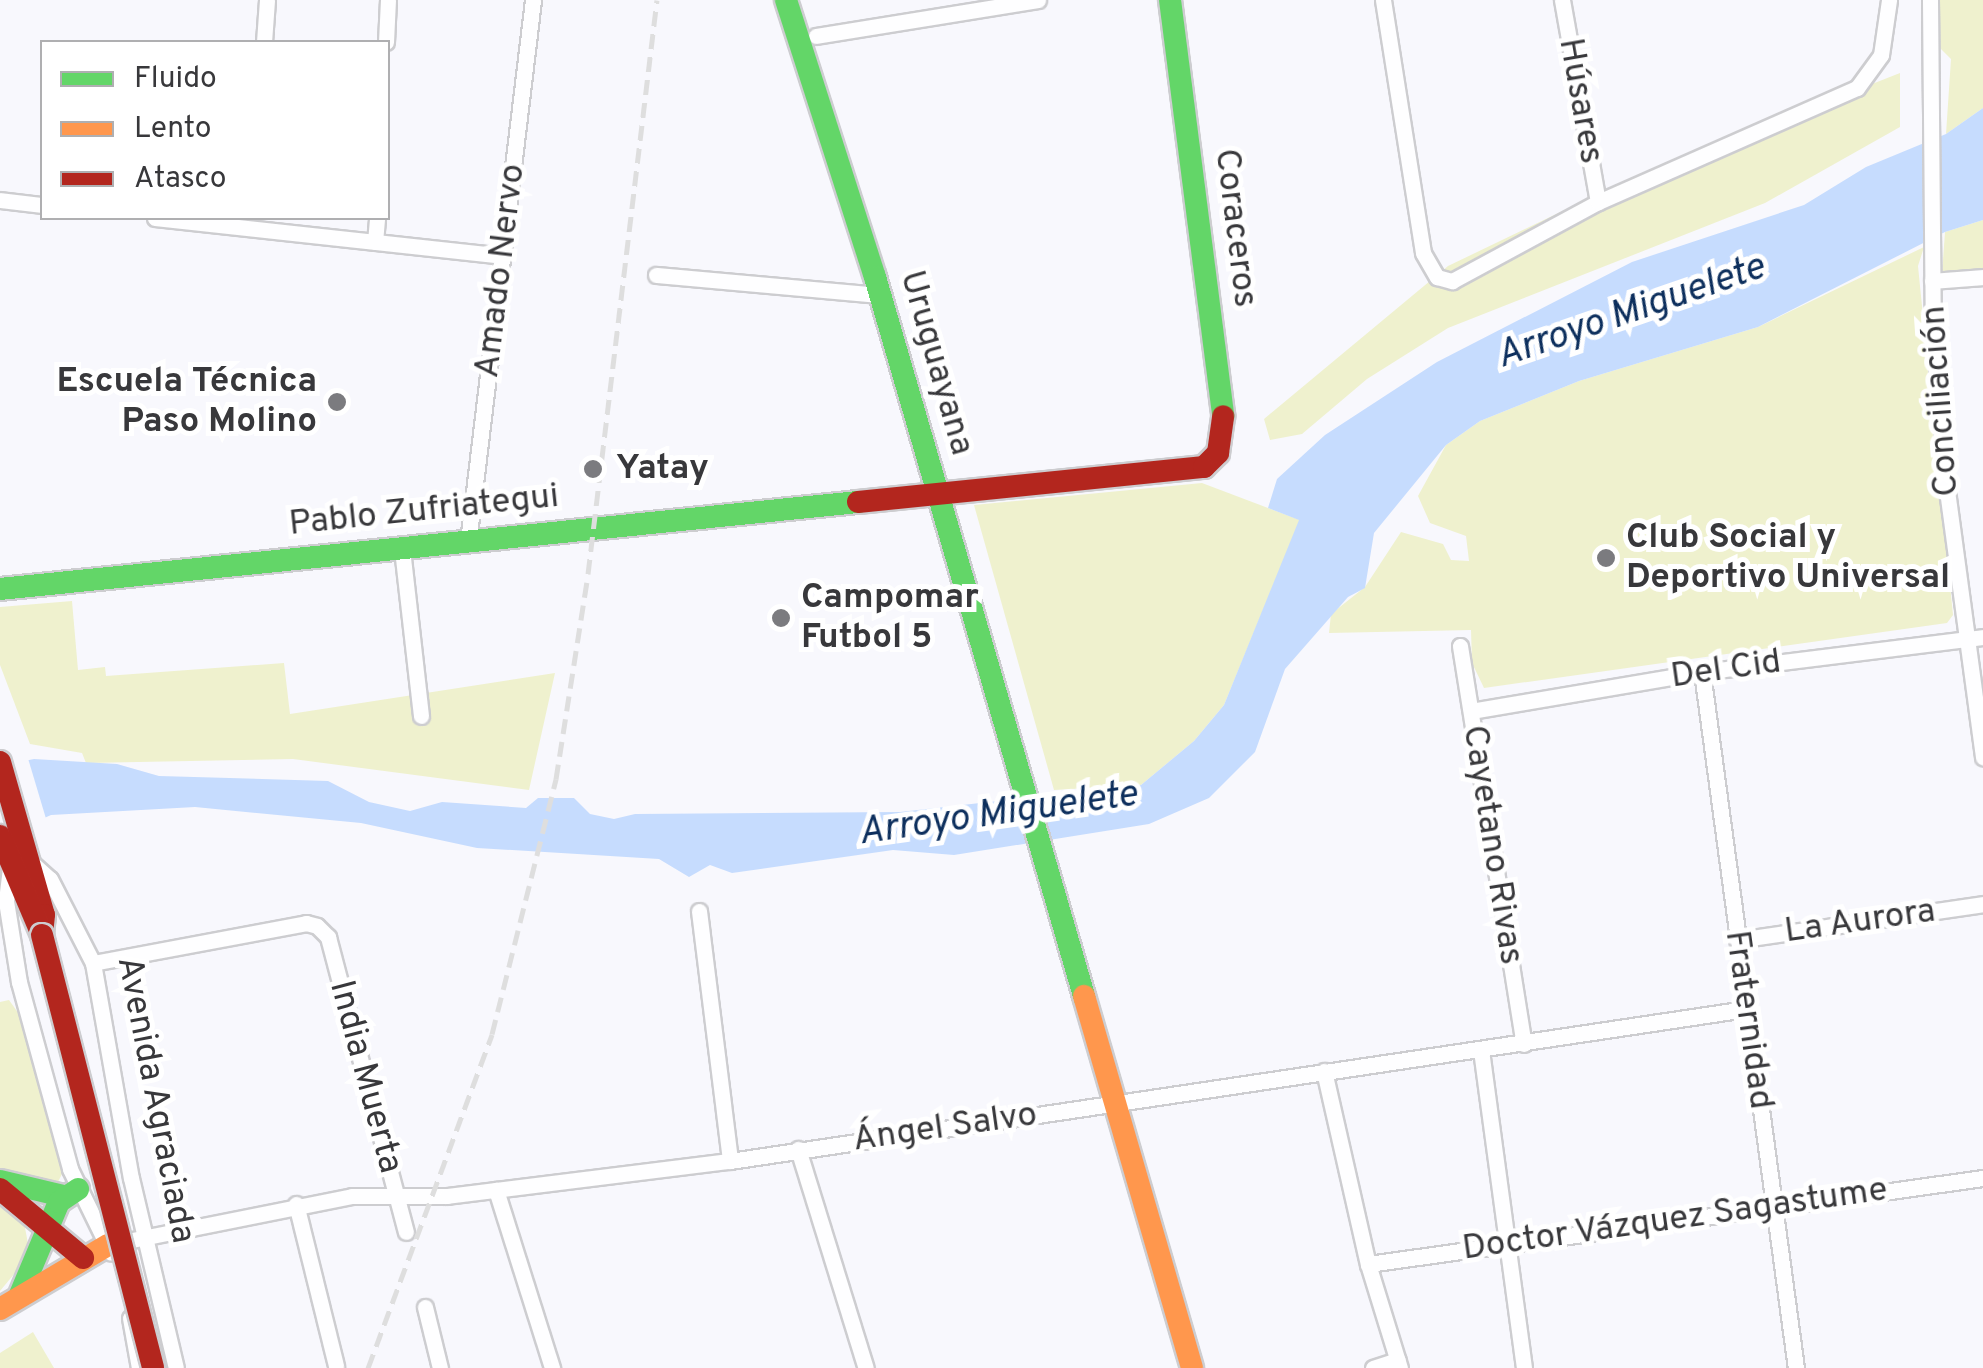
<!DOCTYPE html>
<meta charset="utf-8">
<style>
body{margin:0}
#map{position:relative;width:1983px;height:1368px;overflow:hidden;background:#f8f8fd;font-family:Overpass,sans-serif}
div>[style]{position:absolute}
[style*='--x']{left:calc(var(--x)*1px);top:calc(var(--y)*1px);width:calc(var(--w)*1px);rotate:calc(var(--a)*1deg)}
.green>*{inset:0;background:#eff1ce}
.water>*{inset:0;background:#c6dcfe}
.pier>*{inset:0;background:#f8f8fd}
.roads{filter:drop-shadow(2px 0 #cdcdd0) drop-shadow(-2px 0 #cdcdd0) drop-shadow(0 2px #cdcdd0) drop-shadow(0 -2px #cdcdd0)}
.street>*{height:15px;margin:-7.5px;padding:0 7.5px;transform-origin:7.5px;border-radius:7.5px;background:#fefeff}
.fast>*{height:22px;margin:-11px;padding:0 11px;transform-origin:11px;border-radius:11px;background:#63d668}
.slow>*{height:22px;margin:-11px;padding:0 11px;transform-origin:11px;border-radius:11px;background:#ff974d}
.jam>*{height:22px;margin:-11px;padding:0 11px;transform-origin:11px;border-radius:11px;background:#b3261e}
.rail>*{height:5px;margin-top:-2.5px;transform-origin:0;background:repeating-linear-gradient(90deg,#dedede 0 15px,transparent 0 23px)}
.bridges{filter:drop-shadow(2px 0 #cdcdd0) drop-shadow(-2px 0 #cdcdd0) drop-shadow(0 2px #cdcdd0) drop-shadow(0 -2px #cdcdd0)}
.jam-bridge>*{height:22px;margin:-11px;padding:0 11px;transform-origin:11px;border-radius:11px;background:#b3261e}
.dots>*{width:28px;height:28px;translate:-50% -50%;box-sizing:border-box;border:5px solid #fff;border-radius:50%}
span{translate:-50% -50%;white-space:nowrap;text-align:center;line-height:1.15;-webkit-text-stroke:10px #fff;paint-order:stroke}
.street-label{font-size:35px;color:#38383b}
.poi-label{font-size:35px;color:#38383b;font-weight:700}
.right{translate:-100% -50%;text-align:right}
.left{translate:0 -50%;text-align:left}
.water-label{font-size:38px;color:#0d2f5d;font-style:italic}
.legend{position:absolute;left:40px;top:40px;width:350px;height:180px;box-sizing:border-box;background:#fff;border:2px solid #afafb1;margin:0;padding:12px 18px;list-style:none;font-size:30px;color:#38383b}
.legend li{display:flex;align-items:center;gap:20px;height:50px}
.legend b{width:50px;border:2px solid #afafb1}
</style>
<div id="map">
<div class="green">
<i style="clip-path:polygon(1940px 0,1983px 0,1983px 108px,1946px 134px,1951px 59px,1939px 47px)"></i>
<i style="clip-path:polygon(1900px 73px,1900px 127px,1765px 203px,1448px 328px,1367px 379px,1302px 434px,1270px 440px,1264px 419px,1448px 266px,1621px 183px)"></i>
<i style="clip-path:polygon(1983px 220px,1983px 271px,1942px 274px,1945px 232px)"></i>
<i style="clip-path:polygon(1924px 247px,1918px 266px,1953px 615px,1947px 623px,1484px 688px,1472px 663px,1471px 630px,1329px 633px,1331px 614px,1365px 587px,1401px 532px,1443px 544px,1451px 560px,1469px 561px,1466px 536px,1430px 523px,1418px 496px,1446px 445px,1480px 421px,1579px 381px,1758px 327px)"></i>
<i style="clip-path:polygon(1202px 483px,1300px 520px,1224px 705px,1194px 741px,1141px 785px,1054px 790px,974px 505px)"></i>
<i style="clip-path:polygon(72px 601px,78px 670px,105px 667px,106px 676px,284px 663px,290px 714px,555px 673px,529px 790px,293px 759px,86px 763px,82px 753px,30px 744px,0 665px,0 607px)"></i>
<i style="clip-path:polygon(9px 1000px,19px 1014px,63px 1172px,57px 1184px,0 1173px,0 1002px)"></i>
<i style="clip-path:polygon(0 1199px,24px 1222px,30px 1255px,0 1291px)"></i>
<i style="clip-path:polygon(33px 1332px,54px 1368px,0 1368px,0 1353px)"></i>
</div>
<div class="water">
<i style="clip-path:polygon(1983px 108px,1983px 220px,1945px 232px,1758px 327px,1579px 381px,1480px 421px,1446px 445px,1374px 533px,1365px 588px,1348px 597px,1285px 669px,1255px 752px,1209px 798px,1149px 824px,954px 855px,893px 850px,732px 873px,710px 865px,689px 877px,659px 859px,477px 848px,361px 823px,195px 807px,51px 815px,0 838px,0 766px,34px 759px,117px 764px,159px 776px,328px 781px,369px 802px,410px 811px,442px 802px,526px 808px,538px 798px,574px 798px,590px 814px,614px 819px,635px 814px,900px 812px,1141px 785px,1194px 741px,1224px 705px,1299px 520px,1268px 508px,1277px 479px,1325px 435px,1437px 362px,1632px 262px,1804px 205px,1866px 167px,1946px 134px)"></i>
</div>
<div class="pier">
<i style="clip-path:polygon(27px 755px,47px 822px,0 843px,0 761px)"></i>
</div>
<div class="roads">
<div class="street">
<i style="--x:1383;--y:0;--w:256;--a:81"></i>
<i style="--x:1423;--y:253;--w:28;--a:60"></i>
<i style="--x:1437;--y:277;--w:16;--a:15"></i>
<i style="--x:1452;--y:281;--w:166;--a:-28.4"></i>
<i style="--x:1598;--y:202;--w:283;--a:-23.8"></i>
<i style="--x:1857;--y:88;--w:41;--a:-54"></i>
<i style="--x:1881;--y:55;--w:56;--a:-81.7"></i>
<i style="--x:1562;--y:0;--w:205;--a:79.9"></i>
<i style="--x:1930;--y:0;--w:314;--a:89.5"></i>
<i style="--x:1933;--y:314;--w:169;--a:85.6"></i>
<i style="--x:1946;--y:483;--w:277;--a:82.3"></i>
<i style="--x:816;--y:36;--w:225;--a:-9.2"></i>
<i style="--x:264;--y:42;--w:42;--a:-85.9"></i>
<i style="--x:386;--y:42;--w:42;--a:-87.3"></i>
<i style="--x:0;--y:200;--w:42;--a:6.8"></i>
<i style="--x:155;--y:218;--w:349;--a:6.2"></i>
<i style="--x:375;--y:242;--w:24;--a:-85"></i>
<i style="--x:656;--y:275;--w:225;--a:5.1"></i>
<i style="--x:1932;--y:281;--w:51;--a:-4.5"></i>
<i style="--x:468;--y:542;--w:546;--a:-83.16"></i>
<i style="--x:402;--y:549;--w:168;--a:83.5"></i>
<i style="--x:1460;--y:646;--w:403;--a:80.9"></i>
<i style="--x:1702;--y:672;--w:702;--a:82.31"></i>
<i style="--x:1471;--y:711;--w:234;--a:-9.6"></i>
<i style="--x:1702;--y:672;--w:283;--a:-7.1"></i>
<i style="--x:31;--y:862;--w:25;--a:42"></i>
<i style="--x:50;--y:879;--w:94;--a:62.9"></i>
<i style="--x:93;--y:963;--w:218;--a:80"></i>
<i style="--x:131;--y:1178;--w:195;--a:76.7"></i>
<i style="--x:10;--y:868;--w:33;--a:97"></i>
<i style="--x:6;--y:901;--w:82;--a:80.9"></i>
<i style="--x:19;--y:982;--w:194;--a:74.7"></i>
<i style="--x:70;--y:1169;--w:93;--a:64"></i>
<i style="--x:699;--y:911;--w:252;--a:82.9"></i>
<i style="--x:1737;--y:940;--w:249;--a:-8.3"></i>
<i style="--x:93;--y:963;--w:217;--a:-10.6"></i>
<i style="--x:306;--y:923;--w:11;--a:15"></i>
<i style="--x:317;--y:926;--w:16;--a:45"></i>
<i style="--x:328;--y:937;--w:305;--a:75.2"></i>
<i style="--x:1481;--y:1050;--w:321;--a:82.3"></i>
<i style="--x:1324;--y:1071;--w:198;--a:77.2"></i>
<i style="--x:1368;--y:1264;--w:109;--a:72.9"></i>
<i style="--x:798;--y:1149;--w:229;--a:72.8"></i>
<i style="--x:496;--y:1190;--w:187;--a:72.5"></i>
<i style="--x:296;--y:1204;--w:167;--a:76.1"></i>
<i style="--x:112;--y:1244;--w:245;--a:-11.3"></i>
<i style="--x:352;--y:1196;--w:95;--a:0"></i>
<i style="--x:447;--y:1196;--w:285;--a:-7.1"></i>
<i style="--x:730;--y:1161;--w:1027;--a:-8.51"></i>
<i style="--x:1368;--y:1264;--w:621;--a:-7.96"></i>
<i style="--x:425;--y:1307;--w:63;--a:76.2"></i>
<i style="--x:130;--y:1318;--w:51;--a:79.8"></i>
<i style="--x:1373;--y:1368;--w:26;--a:-18"></i>
</div>
<div class="fast">
<i style="--x:786;--y:0;--w:291;--a:72.2"></i>
<i style="--x:875;--y:277;--w:749;--a:73.79"></i>
<i style="--x:1170;--y:0;--w:419;--a:82.7"></i>
<i style="--x:0;--y:589;--w:862;--a:-5.79"></i>
<i style="--x:0;--y:1181;--w:65;--a:13.4"></i>
<i style="--x:19;--y:1297;--w:103;--a:-67.2"></i>
<i style="--x:59;--y:1202;--w:23;--a:-34"></i>
</div>
<div class="slow">
<i style="--x:1084;--y:996;--w:387;--a:73.8"></i>
<i style="--x:0;--y:1309;--w:126;--a:-30.7"></i>
</div>
<div class="jam">
<i style="--x:858;--y:502;--w:348;--a:-5.8"></i>
<i style="--x:1204;--y:467;--w:20;--a:-45"></i>
<i style="--x:1218;--y:453;--w:37;--a:-82"></i>
<i style="--x:0;--y:762;--w:159;--a:74"></i>
<i style="--x:44;--y:915;--w:20;--a:96"></i>
<i style="--x:0;--y:836;--w:108;--a:67"></i>
<i style="--x:0;--y:1189;--w:108;--a:39.7"></i>
</div>
</div>
<div class="rail">
<i style="--x:368;--y:1368;--w:356;--a:-69.6"></i>
<i style="--x:492;--y:1034;--w:263;--a:-75.9"></i>
<i style="--x:556;--y:779;--w:207;--a:-81.1"></i>
<i style="--x:588;--y:574;--w:578;--a:-83.15"></i>
</div>
<div class="bridges">
<div class="jam-bridge">
<i style="--x:42;--y:935;--w:447;--a:75.6"></i>
</div>
</div>
<div class="dots">
<i style="left:337px;top:402px;background:#7b7b7f"></i>
<i style="left:593px;top:469px;background:#7b7b7f"></i>
<i style="left:1606px;top:558px;background:#7b7b7f"></i>
<i style="left:781px;top:618px;background:#7b7b7f"></i>
</div>
<div class="street-label">
<span style="left:1580px;top:101px;rotate:80deg">Húsares</span>
<span style="left:1235px;top:228px;rotate:83deg">Coraceros</span>
<span style="left:501px;top:271px;rotate:-83deg">Amado Nervo</span>
<span style="left:936px;top:363px;rotate:74deg">Uruguayana</span>
<span style="left:1941px;top:401px;rotate:-94deg">Conciliación</span>
<span style="left:424px;top:511px;rotate:-6deg">Pablo Zufriategui</span>
<span style="left:1726px;top:670px;rotate:-8deg">Del Cid</span>
<span style="left:1492px;top:845px;rotate:81deg">Cayetano Rivas</span>
<span style="left:1860px;top:922px;rotate:-8deg">La Aurora</span>
<span style="left:1748px;top:1020px;rotate:82deg">Fraternidad</span>
<span style="left:365px;top:1077px;rotate:75deg">India Muerta</span>
<span style="left:155px;top:1100px;rotate:79deg">Avenida Agraciada</span>
<span style="left:945px;top:1128px;rotate:-8deg">Ángel Salvo</span>
<span style="left:1675px;top:1220px;rotate:-8deg">Doctor Vázquez Sagastume</span>
</div>
<div class="poi-label">
<span class="right" style="left:317px;top:402px">Escuela Técnica<br>Paso Molino</span>
<span class="left" style="left:616px;top:469px">Yatay</span>
<span class="left" style="left:1626px;top:558px">Club Social y<br>Deportivo Universal</span>
<span class="left" style="left:801px;top:618px">Campomar<br>Futbol 5</span>
</div>
<div class="water-label">
<span style="left:1631px;top:313px;rotate:-19deg">Arroyo Miguelete</span>
<span style="left:998px;top:815px;rotate:-8deg">Arroyo Miguelete</span>
</div>
<ul class="legend">
<li><b style="height:12px;background:#63d668"></b>Fluido</li>
<li><b style="height:12px;background:#ff974d"></b>Lento</li>
<li><b style="height:12px;background:#b3261e"></b>Atasco</li>
</ul>
</div>
